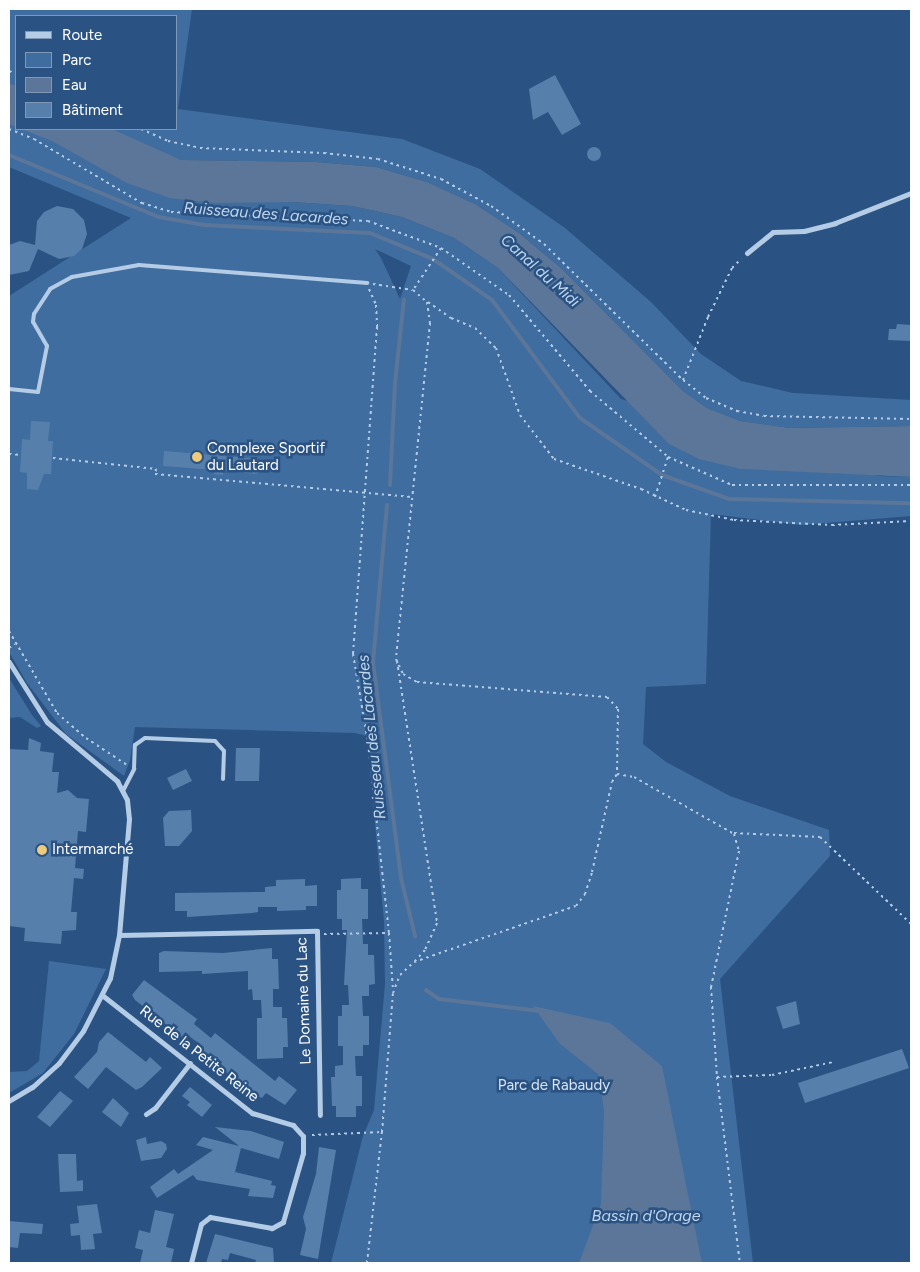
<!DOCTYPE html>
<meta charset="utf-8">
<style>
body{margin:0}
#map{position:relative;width:920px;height:1272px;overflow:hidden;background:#2a5383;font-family:Figtree,sans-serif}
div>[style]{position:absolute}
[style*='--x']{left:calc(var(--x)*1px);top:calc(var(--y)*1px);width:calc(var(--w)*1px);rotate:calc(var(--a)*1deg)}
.green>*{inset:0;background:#3f6d9f}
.water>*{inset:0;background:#5b7698}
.stream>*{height:4px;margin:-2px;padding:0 2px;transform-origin:2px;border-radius:2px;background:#5b7698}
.building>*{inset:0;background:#567fac}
.round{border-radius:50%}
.path>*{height:2px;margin-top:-1px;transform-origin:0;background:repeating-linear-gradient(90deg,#b4cce6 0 2.5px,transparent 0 6.5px)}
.lane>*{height:4px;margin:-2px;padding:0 2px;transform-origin:2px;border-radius:2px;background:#b4cce6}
.street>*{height:5px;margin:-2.5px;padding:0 2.5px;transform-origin:2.5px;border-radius:2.5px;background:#b4cce6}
.dots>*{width:14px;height:14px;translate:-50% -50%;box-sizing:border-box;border:2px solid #2a5383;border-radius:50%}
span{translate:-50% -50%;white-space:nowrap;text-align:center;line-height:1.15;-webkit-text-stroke:5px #2a5383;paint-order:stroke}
.poi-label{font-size:15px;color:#fff}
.left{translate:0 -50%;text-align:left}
.street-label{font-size:15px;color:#fff}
.park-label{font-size:15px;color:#d7e5f5}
.water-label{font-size:16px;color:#c0d6ee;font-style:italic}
.frame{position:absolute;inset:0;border:10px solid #fff;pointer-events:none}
.legend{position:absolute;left:15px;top:15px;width:162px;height:115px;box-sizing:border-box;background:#2a5383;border:1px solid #7f98b5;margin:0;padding:6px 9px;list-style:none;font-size:15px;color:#fff}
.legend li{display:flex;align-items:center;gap:10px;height:25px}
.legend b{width:25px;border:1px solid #7f98b5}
</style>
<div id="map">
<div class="green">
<i style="clip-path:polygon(evenodd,9px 9px,192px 9px,178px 109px,402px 139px,480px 169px,565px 228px,651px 302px,701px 354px,741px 381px,793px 393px,911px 400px,911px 426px,790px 428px,740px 421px,707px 408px,683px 391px,562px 269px,519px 233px,475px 204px,427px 182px,376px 167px,316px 162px,181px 160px,160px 152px,293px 202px,352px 206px,402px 217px,454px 238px,498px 268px,621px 399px,878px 476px,911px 477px,911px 516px,801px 525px,711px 514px,706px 684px,646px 687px,643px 744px,666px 762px,730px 796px,829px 830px,830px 856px,720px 979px,753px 1263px,331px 1263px,363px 1136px,374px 1110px,385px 984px,384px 921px,367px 736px,355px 733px,135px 727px,130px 760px,124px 776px,66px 734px,27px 683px,9px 652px,9px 296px,131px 218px,9px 167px,9px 9px,16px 16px,176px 16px,176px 129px,16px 129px,16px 16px,9px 9px,375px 249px,411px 266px,400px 299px,381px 258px,375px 249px)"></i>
<i style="clip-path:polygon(9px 678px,32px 715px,41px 726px,37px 728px,20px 717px,9px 718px)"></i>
<i style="clip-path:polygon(49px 961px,106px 969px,74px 1034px,43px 1073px,9px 1093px,9px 1072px,27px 1071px,39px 1061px)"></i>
</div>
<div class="water">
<i style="clip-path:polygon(9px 83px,16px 86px,16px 127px,9px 124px)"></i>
<i style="clip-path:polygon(21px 129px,112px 129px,181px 160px,316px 162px,376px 167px,427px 182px,475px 204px,519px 233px,562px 269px,683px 391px,707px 408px,740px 421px,790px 428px,911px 426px,911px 477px,741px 469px,699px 459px,669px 444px,498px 268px,454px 238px,402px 217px,352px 206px,293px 202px,214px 203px,170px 198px,127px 183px,52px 141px)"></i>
<i style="clip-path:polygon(533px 1006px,610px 1023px,662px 1066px,702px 1263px,579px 1263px,601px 1204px,604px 1110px,598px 1074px,560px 1044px)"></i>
</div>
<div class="stream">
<i style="--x:9;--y:155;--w:162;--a:22.5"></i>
<i style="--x:159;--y:217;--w:46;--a:10.1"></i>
<i style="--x:204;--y:225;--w:166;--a:2.8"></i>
<i style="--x:370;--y:233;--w:68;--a:22.4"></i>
<i style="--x:433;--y:259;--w:72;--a:34.8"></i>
<i style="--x:492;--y:300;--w:147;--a:53.3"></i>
<i style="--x:580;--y:418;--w:100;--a:34.8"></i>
<i style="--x:662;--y:475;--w:71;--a:19.7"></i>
<i style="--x:729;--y:499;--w:182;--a:1.3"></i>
<i style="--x:390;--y:485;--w:102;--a:-87.2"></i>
<i style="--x:395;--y:383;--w:84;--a:-83.9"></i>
<i style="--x:387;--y:505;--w:158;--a:95.1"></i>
<i style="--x:373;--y:662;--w:218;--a:82.6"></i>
<i style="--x:401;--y:878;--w:60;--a:76.4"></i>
<i style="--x:426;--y:990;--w:16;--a:35"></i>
<i style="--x:439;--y:999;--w:102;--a:6.8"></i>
</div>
<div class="building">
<i style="clip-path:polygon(555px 75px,581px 124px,562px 135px,548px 112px,533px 120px,529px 89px)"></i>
<i class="round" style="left:587px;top:147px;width:14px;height:14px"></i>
<i style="clip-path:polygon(57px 206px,73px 209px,84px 220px,87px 234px,82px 249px,74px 256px,59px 259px,38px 249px,29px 271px,9px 275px,9px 245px,20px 241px,35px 245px,37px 221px,44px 212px)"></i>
<i style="clip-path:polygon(897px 324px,911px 325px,911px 341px,888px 340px,889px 329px,896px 329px)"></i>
<i style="clip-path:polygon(31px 421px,50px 422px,48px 441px,53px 441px,51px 474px,44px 474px,38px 490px,27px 489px,27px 473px,20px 472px,22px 439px,30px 440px)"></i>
<i style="clip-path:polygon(164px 451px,258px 459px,257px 474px,223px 471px,223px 475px,214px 474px,214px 470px,163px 466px)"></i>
<i style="clip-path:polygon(29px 738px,41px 743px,40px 751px,54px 753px,52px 772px,59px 772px,57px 793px,68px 790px,77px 798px,89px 799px,86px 832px,78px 831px,75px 868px,84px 869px,83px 879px,74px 878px,71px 912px,77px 912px,76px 930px,62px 931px,61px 944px,24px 941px,25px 928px,9px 926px,9px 749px,28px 750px)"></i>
<i style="clip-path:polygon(236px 748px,260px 748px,259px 781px,235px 781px)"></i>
<i style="clip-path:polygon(186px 769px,192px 781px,173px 790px,167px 778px)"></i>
<i style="clip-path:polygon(191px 810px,192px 831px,179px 846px,165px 846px,163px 818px,169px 811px)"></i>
<i style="clip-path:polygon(361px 878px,361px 889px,368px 889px,368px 919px,362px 919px,363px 944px,368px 944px,368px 955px,374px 955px,375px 984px,369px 985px,369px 996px,362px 996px,363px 1016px,369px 1016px,369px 1045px,363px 1045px,363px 1056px,355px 1056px,356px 1076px,362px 1076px,362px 1106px,356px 1106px,356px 1117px,336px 1117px,336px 1106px,332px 1106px,331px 1077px,335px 1077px,335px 1066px,343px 1065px,343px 1046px,338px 1046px,338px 1016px,342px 1016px,342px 1005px,349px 1005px,348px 985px,344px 985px,347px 930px,342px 930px,342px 919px,337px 919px,337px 890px,341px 890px,341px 879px)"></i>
<i style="clip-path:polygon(305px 879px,305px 886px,317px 885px,317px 906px,306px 906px,306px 910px,277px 911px,277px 907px,258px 907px,258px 912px,252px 913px,187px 917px,187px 911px,175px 911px,175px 893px,265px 892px,265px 887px,276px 886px,276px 880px)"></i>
<i style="clip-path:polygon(272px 948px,272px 959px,278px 959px,279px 989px,273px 989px,273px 1007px,282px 1007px,282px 1018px,287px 1018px,288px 1047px,283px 1047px,283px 1058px,257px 1059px,257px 1018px,262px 1018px,261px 1000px,253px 1000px,252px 989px,248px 990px,248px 971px,202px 974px,202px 971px,159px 972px,159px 953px,164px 951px,223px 953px)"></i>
<i style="clip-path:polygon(144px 980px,197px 1019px,194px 1024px,211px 1038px,215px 1033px,275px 1081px,279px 1076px,297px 1090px,285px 1105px,266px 1093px,262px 1098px,257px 1096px,200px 1052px,204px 1047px,186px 1034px,183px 1038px,135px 1000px,132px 995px)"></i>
<i style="clip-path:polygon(796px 1001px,800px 1024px,783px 1029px,776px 1007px)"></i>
<i style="clip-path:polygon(108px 1032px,146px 1062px,150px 1057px,162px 1068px,142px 1087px,136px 1090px,106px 1067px,88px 1089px,74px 1077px,97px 1052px,99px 1042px)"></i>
<i style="clip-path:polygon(902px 1049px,909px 1068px,805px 1103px,798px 1083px)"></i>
<i style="clip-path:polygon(190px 1087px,212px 1105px,202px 1117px,187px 1105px,190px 1102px,182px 1096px)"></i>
<i style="clip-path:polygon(60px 1091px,73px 1101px,50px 1127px,37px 1117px)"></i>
<i style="clip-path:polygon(113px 1098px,129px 1113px,121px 1127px,102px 1112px)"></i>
<i style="clip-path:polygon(215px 1127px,251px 1131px,284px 1142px,279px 1159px,241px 1148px,235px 1172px,272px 1181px,271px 1185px,276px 1186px,273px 1198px,248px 1196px,250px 1189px,197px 1180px,193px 1175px,157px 1198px,150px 1187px,174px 1169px,178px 1174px,213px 1150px,196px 1145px,203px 1137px,239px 1146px)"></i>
<i style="clip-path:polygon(146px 1137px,147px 1144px,161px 1141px,166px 1144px,167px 1149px,161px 1158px,141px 1161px,136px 1140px)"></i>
<i style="clip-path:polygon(319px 1147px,336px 1150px,318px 1259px,300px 1255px,306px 1229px,303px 1217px,316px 1174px)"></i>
<i style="clip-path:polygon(58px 1154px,76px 1154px,77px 1181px,83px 1180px,83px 1191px,60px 1192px)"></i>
<i style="clip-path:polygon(97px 1204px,102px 1233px,93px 1234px,95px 1249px,81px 1250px,80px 1235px,71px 1236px,70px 1224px,79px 1223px,77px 1206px)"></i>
<i style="clip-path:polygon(155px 1210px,174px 1214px,166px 1247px,174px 1249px,171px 1263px,140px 1263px,143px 1250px,135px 1248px,139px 1230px,150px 1233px)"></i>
<i style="clip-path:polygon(9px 1221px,43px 1224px,42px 1234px,20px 1233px,18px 1248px,9px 1247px)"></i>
<i style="clip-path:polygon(215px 1234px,273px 1248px,274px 1263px,255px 1263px,256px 1260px,230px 1253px,228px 1260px,222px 1259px,221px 1263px,206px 1263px)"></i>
</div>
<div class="path">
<i style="--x:9;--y:71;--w:8;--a:23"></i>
<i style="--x:9;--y:129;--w:27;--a:22"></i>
<i style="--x:34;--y:139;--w:126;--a:30.7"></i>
<i style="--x:142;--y:203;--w:30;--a:17"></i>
<i style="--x:171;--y:212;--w:197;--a:2.6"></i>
<i style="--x:368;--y:221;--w:78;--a:20.3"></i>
<i style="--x:441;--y:248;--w:83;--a:34.7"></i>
<i style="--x:509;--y:295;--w:126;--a:49.8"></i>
<i style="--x:590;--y:391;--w:102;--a:40.2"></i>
<i style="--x:668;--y:457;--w:70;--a:23.6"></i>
<i style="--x:732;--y:485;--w:179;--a:0"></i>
<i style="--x:141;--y:129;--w:30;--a:24"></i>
<i style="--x:168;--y:141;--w:33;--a:12"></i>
<i style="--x:200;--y:148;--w:124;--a:2.3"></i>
<i style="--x:324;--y:153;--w:54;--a:6.3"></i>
<i style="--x:378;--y:159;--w:66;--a:17.6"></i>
<i style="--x:441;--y:179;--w:57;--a:28.4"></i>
<i style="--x:491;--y:206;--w:65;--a:35.6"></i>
<i style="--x:544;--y:244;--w:194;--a:44.4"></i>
<i style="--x:683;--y:380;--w:29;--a:38"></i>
<i style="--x:706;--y:398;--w:34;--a:23"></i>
<i style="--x:737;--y:411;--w:27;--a:10"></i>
<i style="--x:764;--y:416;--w:147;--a:1.2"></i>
<i style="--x:441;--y:248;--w:50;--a:123.7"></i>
<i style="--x:413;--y:290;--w:18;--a:41"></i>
<i style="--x:427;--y:302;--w:21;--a:82"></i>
<i style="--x:430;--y:323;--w:338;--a:95.8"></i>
<i style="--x:396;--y:659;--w:17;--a:65"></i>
<i style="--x:403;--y:674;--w:16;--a:30"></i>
<i style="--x:417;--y:682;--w:191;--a:4.5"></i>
<i style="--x:607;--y:697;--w:16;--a:47"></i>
<i style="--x:618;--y:709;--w:65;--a:90.9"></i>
<i style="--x:373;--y:284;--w:40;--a:8.5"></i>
<i style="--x:369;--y:289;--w:17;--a:66"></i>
<i style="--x:376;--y:305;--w:22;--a:87"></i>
<i style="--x:377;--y:327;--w:328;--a:94.2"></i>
<i style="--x:353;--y:654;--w:90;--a:80.4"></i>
<i style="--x:368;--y:743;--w:191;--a:83.7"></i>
<i style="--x:428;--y:302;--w:28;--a:35"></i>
<i style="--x:451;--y:318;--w:26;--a:23"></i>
<i style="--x:475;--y:328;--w:29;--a:44"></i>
<i style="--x:496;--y:348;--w:71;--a:70.3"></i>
<i style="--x:520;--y:415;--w:56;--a:52.3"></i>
<i style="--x:554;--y:459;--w:92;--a:19"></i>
<i style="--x:641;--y:489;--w:50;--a:25"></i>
<i style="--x:686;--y:510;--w:49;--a:11.8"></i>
<i style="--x:734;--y:520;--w:98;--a:2.9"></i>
<i style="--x:832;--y:525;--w:79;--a:-2.9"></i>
<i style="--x:683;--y:380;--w:68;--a:-68.4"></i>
<i style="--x:708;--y:317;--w:55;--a:-63.9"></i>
<i style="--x:732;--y:268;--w:13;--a:-45"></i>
<i style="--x:9;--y:454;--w:13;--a:4"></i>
<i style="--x:53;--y:458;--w:104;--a:6.1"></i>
<i style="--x:156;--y:469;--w:5;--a:101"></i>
<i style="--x:155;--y:474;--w:258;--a:5.1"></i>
<i style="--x:655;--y:497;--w:42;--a:-72"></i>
<i style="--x:9;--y:631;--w:95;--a:59.7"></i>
<i style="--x:57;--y:713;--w:38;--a:41"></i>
<i style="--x:86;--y:738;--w:49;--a:33.4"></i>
<i style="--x:9;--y:648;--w:7;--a:-34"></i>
<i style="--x:397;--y:661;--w:265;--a:81.3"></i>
<i style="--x:437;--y:923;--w:30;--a:114"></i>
<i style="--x:425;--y:950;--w:15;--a:132"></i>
<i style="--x:734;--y:833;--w:86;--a:2.7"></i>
<i style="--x:820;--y:837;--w:126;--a:43.7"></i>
<i style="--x:324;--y:934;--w:65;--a:-0.9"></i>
<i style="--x:389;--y:933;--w:57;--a:86"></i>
<i style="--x:717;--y:1077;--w:55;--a:-2.1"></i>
<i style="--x:772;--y:1075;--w:62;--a:-12"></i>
<i style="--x:312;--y:1135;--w:70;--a:-2.5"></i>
<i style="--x:367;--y:1263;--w:132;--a:-83.5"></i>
<i style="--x:382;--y:1132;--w:139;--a:-85.5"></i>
<i style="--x:393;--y:993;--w:19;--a:-69"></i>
<i style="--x:400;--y:975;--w:19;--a:-43"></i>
<i style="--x:414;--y:962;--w:171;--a:-19.1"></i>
<i style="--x:576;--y:906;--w:15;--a:-53"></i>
<i style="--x:585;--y:894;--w:23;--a:-72"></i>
<i style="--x:592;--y:872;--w:92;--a:-77.5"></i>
<i style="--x:612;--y:782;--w:9;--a:-58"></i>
<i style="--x:617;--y:774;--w:17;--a:10"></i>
<i style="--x:634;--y:777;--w:115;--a:29.7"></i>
<i style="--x:734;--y:834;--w:18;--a:74"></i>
<i style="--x:739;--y:851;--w:139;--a:101.6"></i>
<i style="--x:711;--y:987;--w:90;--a:86.2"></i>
<i style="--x:717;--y:1077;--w:187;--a:83"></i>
</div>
<div class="lane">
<i style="--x:9;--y:389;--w:29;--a:6"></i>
<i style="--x:38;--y:392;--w:47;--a:-78.9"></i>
<i style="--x:47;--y:346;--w:28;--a:-120"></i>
<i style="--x:33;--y:322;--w:8;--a:-83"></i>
<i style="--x:34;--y:314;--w:30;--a:-57"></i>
<i style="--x:50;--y:289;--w:25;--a:-29"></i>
<i style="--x:72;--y:277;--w:68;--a:-10.2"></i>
<i style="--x:139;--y:265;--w:229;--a:4.5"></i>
<i style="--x:123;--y:791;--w:25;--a:-63"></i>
<i style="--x:134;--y:769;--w:24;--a:-88"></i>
<i style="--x:135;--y:745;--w:12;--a:-35"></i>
<i style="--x:145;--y:738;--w:70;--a:2.5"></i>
<i style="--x:215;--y:741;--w:13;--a:48"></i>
<i style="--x:224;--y:751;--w:28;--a:92"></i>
</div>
<div class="street">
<i style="--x:747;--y:253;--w:33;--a:-39"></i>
<i style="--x:773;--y:232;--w:31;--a:-2"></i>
<i style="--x:804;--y:231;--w:32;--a:-14"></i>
<i style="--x:835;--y:223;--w:82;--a:-21.5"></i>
<i style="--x:9;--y:662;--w:71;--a:57.7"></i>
<i style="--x:47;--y:722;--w:92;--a:40.1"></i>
<i style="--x:117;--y:781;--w:21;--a:62"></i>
<i style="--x:127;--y:800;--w:19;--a:84"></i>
<i style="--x:129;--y:819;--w:116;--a:94.9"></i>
<i style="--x:119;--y:935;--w:44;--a:101.8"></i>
<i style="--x:110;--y:978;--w:59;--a:117"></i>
<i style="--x:83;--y:1031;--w:40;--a:127"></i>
<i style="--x:59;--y:1063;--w:36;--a:138"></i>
<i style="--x:32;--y:1087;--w:27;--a:149"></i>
<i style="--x:119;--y:935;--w:198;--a:-1.2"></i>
<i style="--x:317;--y:931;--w:184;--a:89.1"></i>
<i style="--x:102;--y:995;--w:191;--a:38.2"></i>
<i style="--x:252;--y:1113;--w:43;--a:16.3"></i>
<i style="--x:293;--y:1125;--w:15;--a:48"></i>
<i style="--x:303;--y:1136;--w:17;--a:90"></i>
<i style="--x:303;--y:1153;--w:72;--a:106.2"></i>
<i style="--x:283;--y:1222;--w:13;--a:151"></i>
<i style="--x:272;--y:1228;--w:63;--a:-169.9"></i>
<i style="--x:210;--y:1217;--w:11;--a:142"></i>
<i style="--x:201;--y:1224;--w:40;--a:104.4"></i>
<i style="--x:146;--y:1114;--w:11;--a:-34"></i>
<i style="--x:155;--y:1108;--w:57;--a:-52.1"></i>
</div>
<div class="dots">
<i style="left:197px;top:457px;background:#edca7c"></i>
<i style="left:42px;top:850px;background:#edca7c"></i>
</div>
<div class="poi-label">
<span class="left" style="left:207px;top:457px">Complexe Sportif<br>du Lautard</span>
<span class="left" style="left:52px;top:850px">Intermarché</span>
</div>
<div class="street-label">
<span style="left:304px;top:1001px;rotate:-92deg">Le Domaine du Lac</span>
<span style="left:199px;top:1054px;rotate:38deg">Rue de la Petite Reine</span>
</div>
<div class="park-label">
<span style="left:554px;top:1086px">Parc de Rabaudy</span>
</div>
<div class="water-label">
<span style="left:266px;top:214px;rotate:4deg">Ruisseau des Lacardes</span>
<span style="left:540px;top:271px;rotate:42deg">Canal du Midi</span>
<span style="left:372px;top:737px;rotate:-96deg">Ruisseau des Lacardes</span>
<span style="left:646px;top:1216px">Bassin d'Orage</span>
</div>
<div class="frame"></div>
<ul class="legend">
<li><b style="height:6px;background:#b4cce6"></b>Route</li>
<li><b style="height:14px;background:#3f6d9f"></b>Parc</li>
<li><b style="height:14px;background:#5b7698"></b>Eau</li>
<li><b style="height:14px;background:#567fac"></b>Bâtiment</li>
</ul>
</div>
